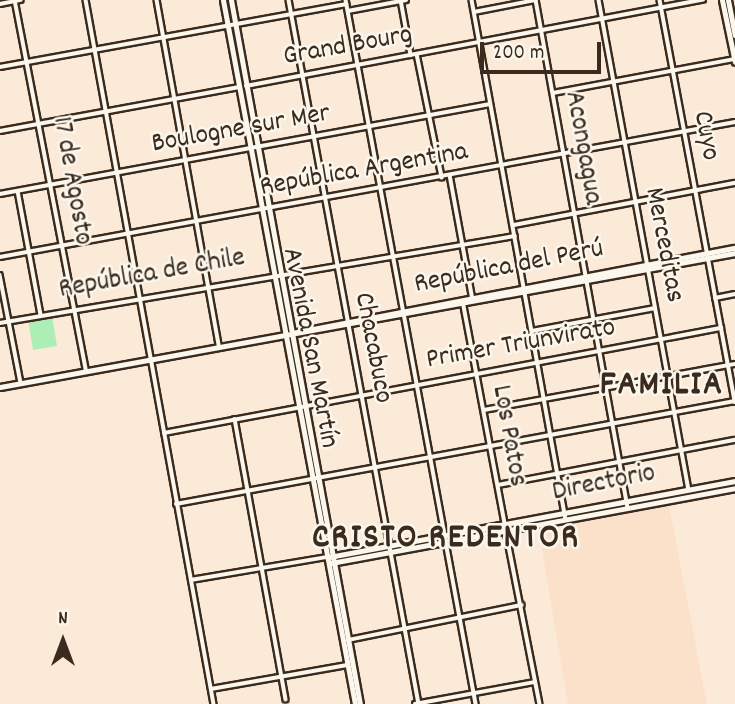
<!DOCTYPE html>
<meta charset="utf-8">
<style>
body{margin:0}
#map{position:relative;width:735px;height:704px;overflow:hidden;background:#fbead8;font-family:Dekko,sans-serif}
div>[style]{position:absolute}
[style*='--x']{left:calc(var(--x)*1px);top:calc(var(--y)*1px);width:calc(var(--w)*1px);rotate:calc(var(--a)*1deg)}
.built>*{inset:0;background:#fbe1ca}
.green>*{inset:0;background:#adeeb7}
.roads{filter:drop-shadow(2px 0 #3b2a1e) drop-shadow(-2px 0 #3b2a1e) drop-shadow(0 2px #3b2a1e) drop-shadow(0 -2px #3b2a1e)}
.street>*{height:3.5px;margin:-1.75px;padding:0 1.75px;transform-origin:1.75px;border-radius:1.75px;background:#fbf7ec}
.secondary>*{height:5px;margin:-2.5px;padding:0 2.5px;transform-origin:2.5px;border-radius:2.5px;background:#fbf7ec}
span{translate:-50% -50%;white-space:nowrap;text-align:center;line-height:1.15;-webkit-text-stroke:5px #fbf7ec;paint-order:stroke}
.street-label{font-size:28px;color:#3b2a1e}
.district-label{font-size:35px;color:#3b2a1e;font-weight:700;letter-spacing:2px}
.north{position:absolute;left:28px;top:606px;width:70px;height:70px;-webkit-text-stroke:5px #fbf7ec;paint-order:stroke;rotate:0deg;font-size:19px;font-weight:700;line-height:28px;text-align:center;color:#3b2a1e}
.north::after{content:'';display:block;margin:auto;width:24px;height:32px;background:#3b2a1e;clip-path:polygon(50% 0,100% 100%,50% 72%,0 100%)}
.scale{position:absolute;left:480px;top:42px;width:121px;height:32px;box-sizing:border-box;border:4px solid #3b2a1e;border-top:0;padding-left:9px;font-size:21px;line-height:24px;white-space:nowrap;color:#3b2a1e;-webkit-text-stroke:5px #fbf7ec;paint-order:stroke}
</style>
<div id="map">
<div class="built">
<i style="clip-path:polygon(669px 505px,707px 704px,568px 704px,539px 531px)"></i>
</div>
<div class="green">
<i style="clip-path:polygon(52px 315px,57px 346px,33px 350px,28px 319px)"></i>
</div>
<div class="roads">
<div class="street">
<i style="--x:15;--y:0;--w:377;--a:79.1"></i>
<i style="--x:86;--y:0;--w:716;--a:79.7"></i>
<i style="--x:157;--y:0;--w:351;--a:79.8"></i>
<i style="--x:289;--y:0;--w:716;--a:79.54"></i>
<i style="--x:346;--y:0;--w:544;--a:79.52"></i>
<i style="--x:401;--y:0;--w:56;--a:79.7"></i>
<i style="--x:472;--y:0;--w:528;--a:79.75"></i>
<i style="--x:536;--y:0;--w:516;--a:79.73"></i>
<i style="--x:599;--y:0;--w:498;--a:79.6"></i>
<i style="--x:660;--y:0;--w:409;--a:79.4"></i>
<i style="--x:0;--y:4;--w:21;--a:-11"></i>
<i style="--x:348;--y:11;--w:59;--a:-10.7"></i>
<i style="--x:474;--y:12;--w:63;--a:-11"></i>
<i style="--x:417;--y:54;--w:126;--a:78.5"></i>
<i style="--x:0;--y:67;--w:352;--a:-10.3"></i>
<i style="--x:246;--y:86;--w:465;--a:-10.7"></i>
<i style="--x:553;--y:93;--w:185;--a:-10.6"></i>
<i style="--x:0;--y:131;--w:243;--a:-10.4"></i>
<i style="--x:450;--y:175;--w:127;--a:79.6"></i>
<i style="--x:18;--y:191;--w:126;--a:79.5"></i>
<i style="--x:0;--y:194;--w:498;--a:-10.4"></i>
<i style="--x:514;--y:225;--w:225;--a:-10.8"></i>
<i style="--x:0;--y:257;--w:747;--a:-10.41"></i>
<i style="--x:0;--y:275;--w:110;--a:79"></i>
<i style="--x:715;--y:298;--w:20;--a:-11"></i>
<i style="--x:463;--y:301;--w:227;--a:79.3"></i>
<i style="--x:0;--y:323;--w:522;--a:-9.59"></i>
<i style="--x:532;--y:331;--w:125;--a:-10.6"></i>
<i style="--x:484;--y:410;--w:255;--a:-10.4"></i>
<i style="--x:235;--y:419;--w:285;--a:79.7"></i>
<i style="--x:164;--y:433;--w:567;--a:-10.68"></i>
<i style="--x:498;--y:485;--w:241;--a:-10.8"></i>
<i style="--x:176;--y:504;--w:568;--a:-10.44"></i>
<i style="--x:506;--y:531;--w:176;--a:78.9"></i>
<i style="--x:446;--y:542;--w:165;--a:79.5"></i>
<i style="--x:191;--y:580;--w:138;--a:-9.6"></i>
<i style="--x:348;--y:640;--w:177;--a:-11.4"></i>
<i style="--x:211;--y:689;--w:138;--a:-10"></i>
<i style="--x:415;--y:704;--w:122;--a:-10.4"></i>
</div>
<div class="secondary">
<i style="--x:223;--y:0;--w:716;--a:79.38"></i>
<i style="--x:231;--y:0;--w:716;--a:79.62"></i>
<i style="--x:722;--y:0;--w:63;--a:78.2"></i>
<i style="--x:728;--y:0;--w:36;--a:79"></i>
<i style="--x:292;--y:333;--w:451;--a:-10.9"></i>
<i style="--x:0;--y:387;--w:747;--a:-10.33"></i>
<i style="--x:329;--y:557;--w:413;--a:-10.6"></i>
<i style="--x:331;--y:563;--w:411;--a:-10.5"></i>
</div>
</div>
<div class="street-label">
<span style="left:348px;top:47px;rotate:-10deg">Grand Bourg</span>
<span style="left:241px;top:130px;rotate:-10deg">Boulogne sur Mer</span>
<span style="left:705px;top:136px;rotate:79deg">Cuyo</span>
<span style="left:582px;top:148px;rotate:80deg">Acongagua</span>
<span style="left:364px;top:171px;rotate:-10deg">República Argentina</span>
<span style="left:71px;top:181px;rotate:80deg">17 de Agosto</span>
<span style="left:663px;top:245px;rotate:79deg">Merceditas</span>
<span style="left:509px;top:268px;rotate:-11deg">República del Perú</span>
<span style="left:152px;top:275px;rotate:-10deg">República de Chile</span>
<span style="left:521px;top:345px;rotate:-10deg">Primer Triunvirato</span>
<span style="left:309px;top:348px;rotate:79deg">Avenida San Martín</span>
<span style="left:372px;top:348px;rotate:79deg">Chacabuco</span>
<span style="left:508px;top:436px;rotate:80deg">Los Patos</span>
<span style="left:604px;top:484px;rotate:-11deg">Directorio</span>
</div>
<div class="district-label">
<span style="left:662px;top:386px">FAMILIA</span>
<span style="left:446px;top:539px">CRISTO REDENTOR</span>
</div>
<div class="north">N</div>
<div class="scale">200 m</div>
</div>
